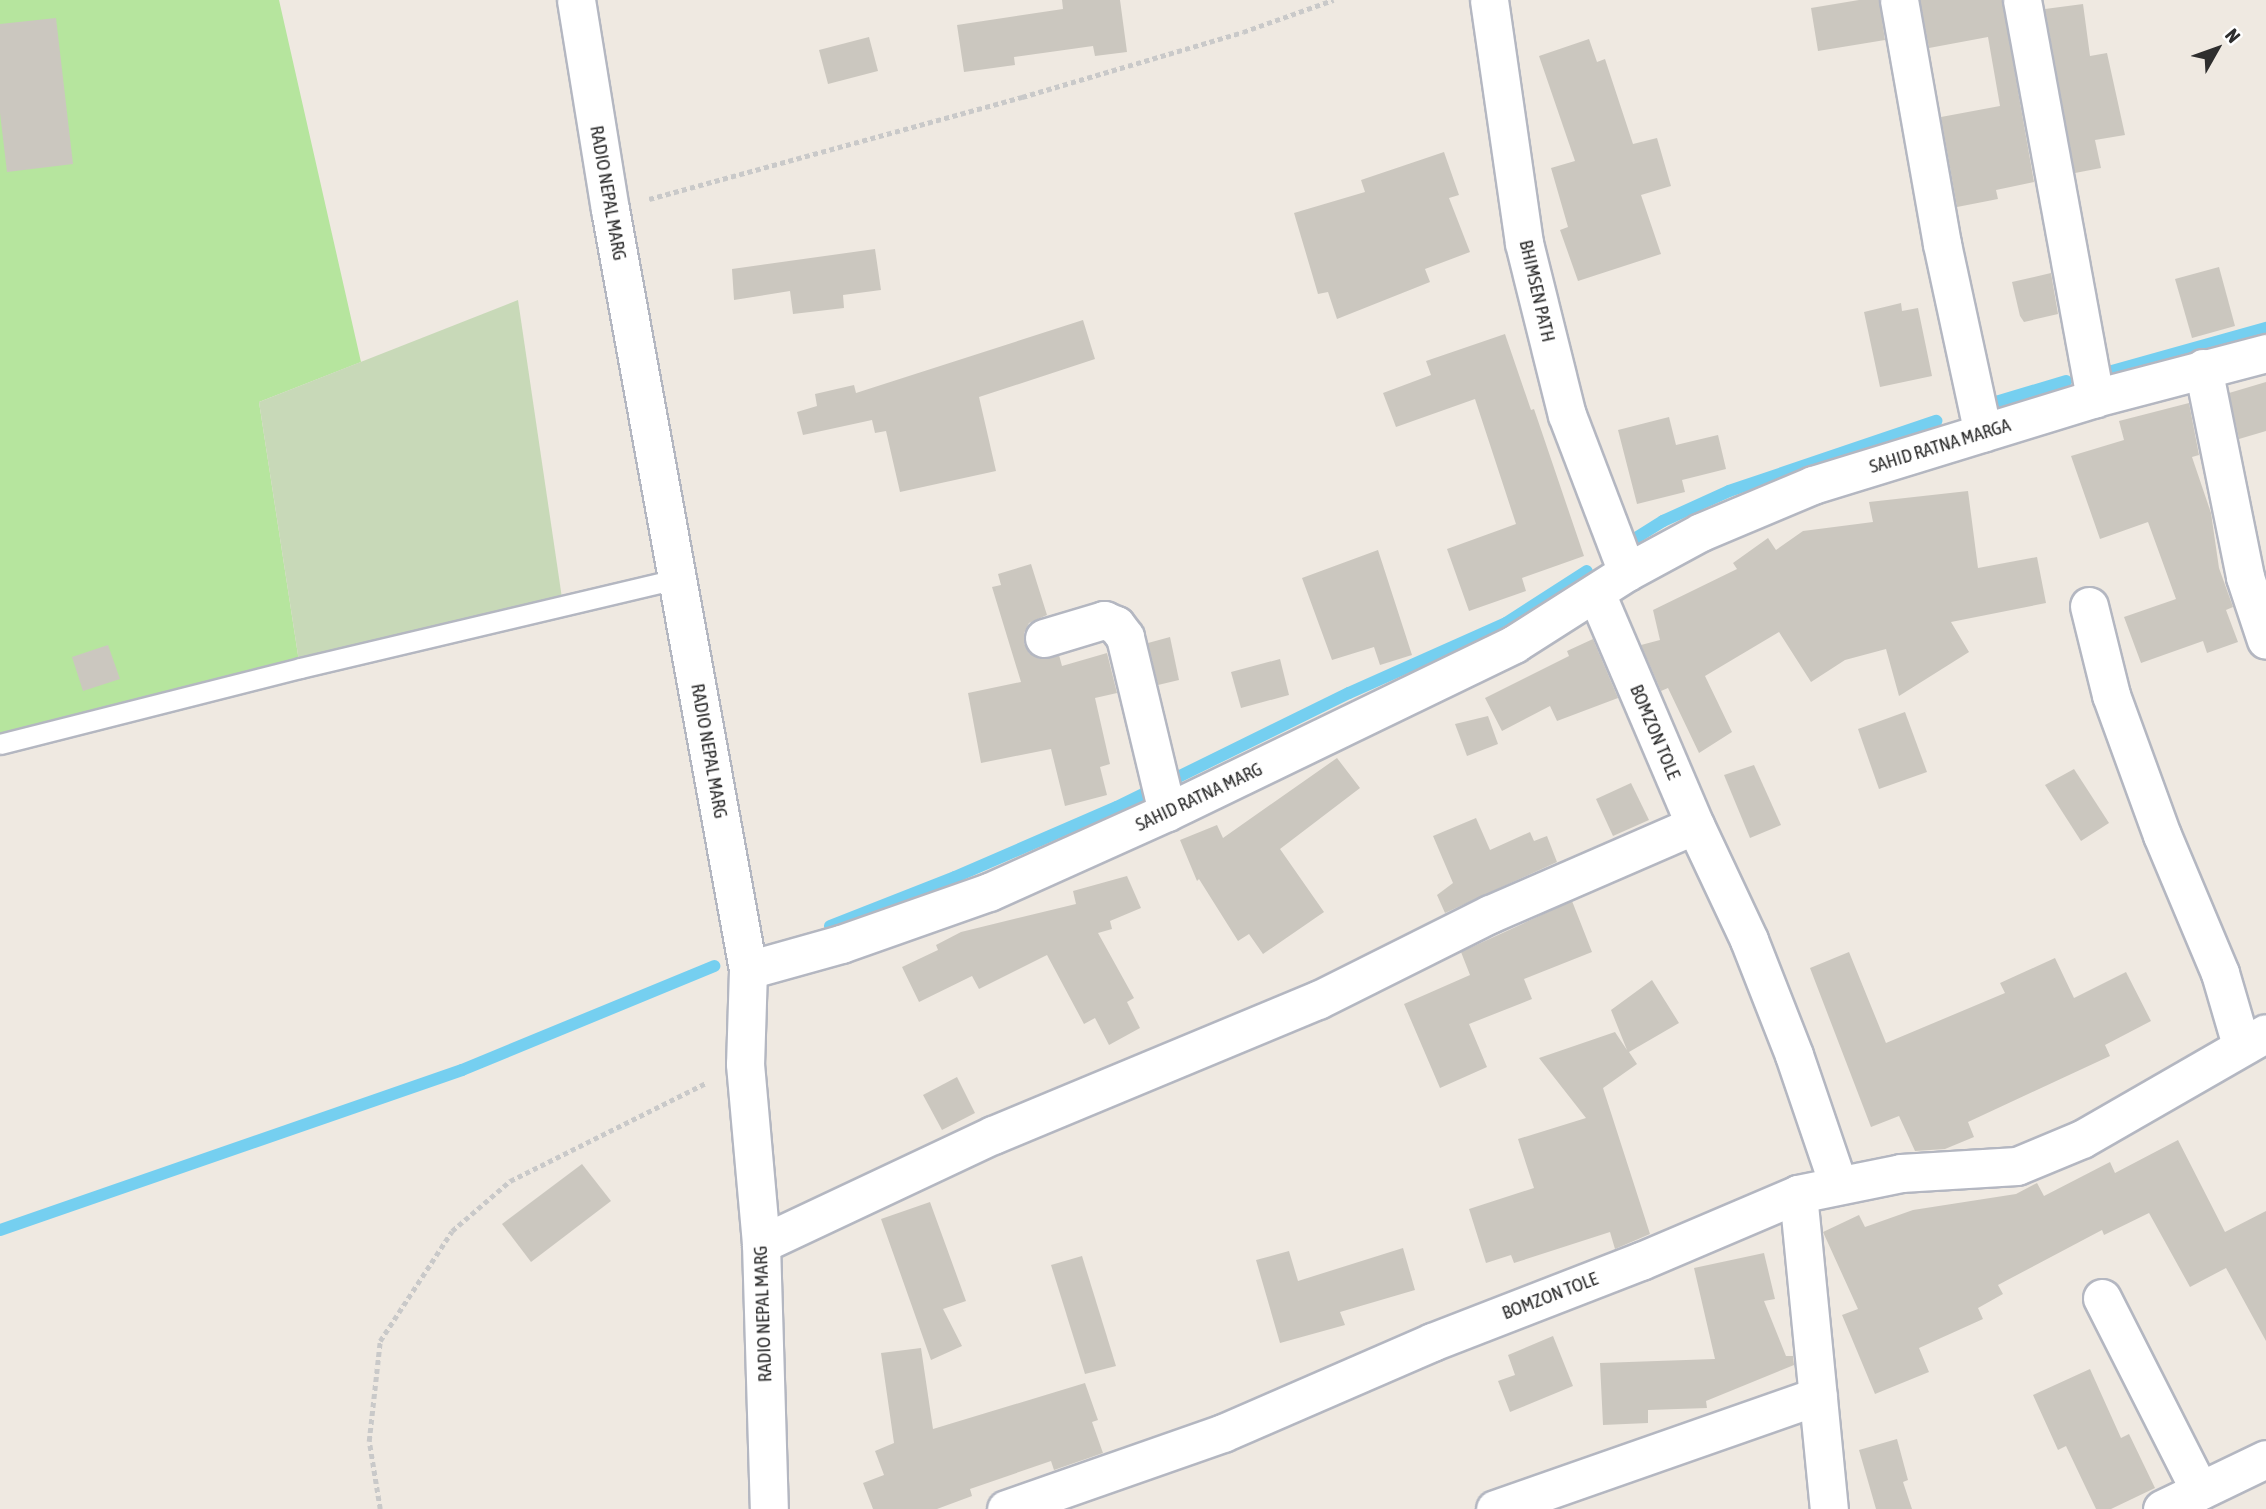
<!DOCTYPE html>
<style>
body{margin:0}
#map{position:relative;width:2266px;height:1509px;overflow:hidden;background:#efe9e1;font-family:"Asap Condensed",sans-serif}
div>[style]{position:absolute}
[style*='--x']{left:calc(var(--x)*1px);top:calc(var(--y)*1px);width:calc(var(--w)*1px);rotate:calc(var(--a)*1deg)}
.green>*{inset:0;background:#b6e59e}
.cemetery>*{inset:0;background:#c8d9b8}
.stream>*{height:12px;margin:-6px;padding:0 6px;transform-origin:6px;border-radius:6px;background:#75cff0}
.building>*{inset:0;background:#cbc7bf}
.path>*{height:4.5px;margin-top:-2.25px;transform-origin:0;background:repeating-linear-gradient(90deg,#c9c9c9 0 5px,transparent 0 8.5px)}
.roads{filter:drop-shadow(2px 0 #b4b7c1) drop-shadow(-2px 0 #b4b7c1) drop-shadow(0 2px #b4b7c1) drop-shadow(0 -2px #b4b7c1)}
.lane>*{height:19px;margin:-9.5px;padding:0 9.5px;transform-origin:9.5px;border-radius:9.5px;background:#fff}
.street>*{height:37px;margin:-18.5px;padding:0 18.5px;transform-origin:18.5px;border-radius:18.5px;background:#fff}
span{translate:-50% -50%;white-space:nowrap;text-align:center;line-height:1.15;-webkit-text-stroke:5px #fff;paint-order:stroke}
.street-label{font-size:19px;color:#2e2e2e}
.north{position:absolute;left:2182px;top:14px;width:70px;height:70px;-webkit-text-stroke:5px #fff;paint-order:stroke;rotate:50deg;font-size:19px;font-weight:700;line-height:28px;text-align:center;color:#2e2e2e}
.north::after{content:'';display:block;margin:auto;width:24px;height:32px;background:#2e2e2e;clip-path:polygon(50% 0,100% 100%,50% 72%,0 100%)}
</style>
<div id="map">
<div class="green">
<i style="clip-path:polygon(0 0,279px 0,361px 362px,259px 402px,300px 668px,0 744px)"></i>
</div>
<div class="cemetery">
<i style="clip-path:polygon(518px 300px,563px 605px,300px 668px,259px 402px)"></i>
</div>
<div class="stream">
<i style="--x:2094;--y:376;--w:179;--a:-15.6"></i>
<i style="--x:1979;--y:407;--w:91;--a:-16.6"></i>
<i style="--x:1631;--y:541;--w:38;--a:-32"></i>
<i style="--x:1663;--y:521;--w:72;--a:-24.4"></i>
<i style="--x:1729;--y:491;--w:219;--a:-18.7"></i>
<i style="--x:830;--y:926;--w:134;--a:-21.4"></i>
<i style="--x:955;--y:877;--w:176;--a:-23.4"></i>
<i style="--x:1117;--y:807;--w:258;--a:-26.2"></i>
<i style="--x:1349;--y:693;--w:172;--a:-24"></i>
<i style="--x:1506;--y:623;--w:96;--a:-32.7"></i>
<i style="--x:0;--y:1230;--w:489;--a:-19.1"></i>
<i style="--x:462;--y:1070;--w:273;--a:-22.4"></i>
</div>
<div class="building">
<i style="clip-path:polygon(1062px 0,1120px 0,1127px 52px,1095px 56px,1093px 46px,1014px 57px,1015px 65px,964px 72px,957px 25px,1063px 9px)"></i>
<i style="clip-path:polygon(1859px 0,1879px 0,1885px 40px,1818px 51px,1811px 8px)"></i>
<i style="clip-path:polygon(1920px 0,2002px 0,2034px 182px,1996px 190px,1998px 199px,1957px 207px,1941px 117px,2000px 106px,1988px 37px,1929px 48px)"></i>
<i style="clip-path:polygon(2083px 4px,2090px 56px,2107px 53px,2125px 135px,2095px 140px,2101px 168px,2075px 173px,2045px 9px)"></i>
<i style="clip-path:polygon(56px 18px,73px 164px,7px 172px,0 113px,0 24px)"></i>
<i style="clip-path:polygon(869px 37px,878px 71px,828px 84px,819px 50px)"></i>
<i style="clip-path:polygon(1589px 39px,1597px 62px,1605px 59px,1633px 144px,1657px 138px,1671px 186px,1641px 195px,1661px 254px,1578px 281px,1560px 230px,1568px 227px,1551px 168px,1575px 161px,1539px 56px)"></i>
<i style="clip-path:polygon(1444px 152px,1459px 195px,1449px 198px,1470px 252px,1425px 269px,1430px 282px,1337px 319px,1328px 292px,1318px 294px,1294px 213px,1365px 192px,1361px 180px)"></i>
<i style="clip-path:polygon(875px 249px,881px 290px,843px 295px,844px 308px,793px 314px,790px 291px,734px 300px,732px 269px)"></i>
<i style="clip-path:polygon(2219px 267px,2235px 326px,2192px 338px,2175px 279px)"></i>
<i style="clip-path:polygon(2051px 273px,2058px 314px,2024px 322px,2020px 316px,2012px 282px)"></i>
<i style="clip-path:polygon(1901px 303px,1902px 311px,1918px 308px,1932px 376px,1880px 387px,1864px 312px)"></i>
<i style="clip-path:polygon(1083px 320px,1095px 359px,979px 397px,996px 471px,900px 492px,886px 431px,875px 433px,872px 420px,803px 435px,797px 412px,817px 406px,815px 394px,854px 385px,856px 393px)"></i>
<i style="clip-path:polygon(1505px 334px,1531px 410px,1534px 409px,1584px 556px,1522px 578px,1526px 591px,1469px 611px,1447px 549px,1516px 524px,1475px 399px,1396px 427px,1383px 393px,1431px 375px,1426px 361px)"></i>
<i style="clip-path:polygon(2266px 382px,2266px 431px,2239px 439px,2229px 393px)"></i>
<i style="clip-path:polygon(2189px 403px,2199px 455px,2192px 457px,2211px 513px,2219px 568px,2233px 607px,2226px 610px,2238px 642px,2207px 653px,2203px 641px,2141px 663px,2124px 617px,2176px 599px,2148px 522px,2100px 539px,2071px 456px,2124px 440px,2119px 421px)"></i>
<i style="clip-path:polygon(1669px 417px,1676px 445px,1718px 435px,1726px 469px,1682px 480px,1685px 492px,1637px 504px,1618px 430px)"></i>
<i style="clip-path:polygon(1968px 491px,1978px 568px,2037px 557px,2046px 603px,1951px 622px,1969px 652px,1899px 696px,1886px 649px,1845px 660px,1811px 682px,1779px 632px,1705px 676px,1732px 732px,1699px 753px,1668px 688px,1661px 691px,1641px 645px,1660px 640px,1653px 610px,1737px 569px,1733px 563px,1768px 538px,1776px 550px,1803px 531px,1873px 522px,1869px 502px)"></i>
<i style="clip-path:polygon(1378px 550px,1412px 655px,1380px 665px,1374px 647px,1332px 660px,1302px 578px)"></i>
<i style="clip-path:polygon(1031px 564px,1047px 615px,1029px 623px,1024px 633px,1024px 643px,1029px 653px,1040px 659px,1059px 655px,1062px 666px,1107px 653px,1117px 693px,1095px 698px,1110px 764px,1100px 767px,1107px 795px,1065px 806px,1051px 749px,981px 763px,968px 693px,1021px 682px,992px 587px,1001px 585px,998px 574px)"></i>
<i style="clip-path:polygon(1170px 637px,1179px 680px,1158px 685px,1148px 643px)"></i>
<i style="clip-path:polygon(1593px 639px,1618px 698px,1557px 721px,1550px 706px,1502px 731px,1485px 698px,1569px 656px,1567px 651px)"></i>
<i style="clip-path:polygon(108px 645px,120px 679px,83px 691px,72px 657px)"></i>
<i style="clip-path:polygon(1280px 659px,1289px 695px,1241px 708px,1231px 672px)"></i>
<i style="clip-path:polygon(1905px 712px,1927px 772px,1879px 789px,1858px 729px)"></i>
<i style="clip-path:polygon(1488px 716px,1498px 744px,1467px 756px,1455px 724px)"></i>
<i style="clip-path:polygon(1337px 758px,1360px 788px,1280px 849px,1324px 912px,1263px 954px,1249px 934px,1238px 941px,1199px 879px,1197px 881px,1180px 840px,1217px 825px,1223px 838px)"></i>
<i style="clip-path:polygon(1754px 765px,1781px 825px,1750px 838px,1724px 775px)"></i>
<i style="clip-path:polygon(2074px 769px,2109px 823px,2081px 841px,2045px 785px)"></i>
<i style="clip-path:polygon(1631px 783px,1649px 820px,1613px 836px,1596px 799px)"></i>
<i style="clip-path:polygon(1476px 818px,1490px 850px,1530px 832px,1534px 841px,1547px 836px,1557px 862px,1445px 913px,1437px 895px,1453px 883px,1433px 836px)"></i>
<i style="clip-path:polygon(1127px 876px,1141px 908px,1110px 921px,1112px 929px,1098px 933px,1134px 998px,1127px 1002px,1140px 1028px,1109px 1045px,1095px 1018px,1084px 1024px,1047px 955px,979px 989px,972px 976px,919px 1002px,902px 967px,938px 950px,936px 945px,961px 932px,1076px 904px,1073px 891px)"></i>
<i style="clip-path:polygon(1572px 901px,1592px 952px,1524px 979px,1532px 999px,1469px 1024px,1487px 1067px,1440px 1088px,1404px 1004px,1470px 975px,1461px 952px)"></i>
<i style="clip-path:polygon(1849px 952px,1886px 1043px,2005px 993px,2000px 983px,2055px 958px,2074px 998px,2126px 972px,2151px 1021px,2105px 1045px,2110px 1056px,1968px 1122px,1974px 1137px,1945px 1149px,1915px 1151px,1899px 1116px,1871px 1127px,1810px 968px)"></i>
<i style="clip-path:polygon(1652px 980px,1679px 1023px,1629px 1052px,1637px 1064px,1603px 1088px,1650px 1234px,1615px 1249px,1610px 1232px,1514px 1263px,1511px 1255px,1486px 1263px,1469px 1209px,1534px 1188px,1518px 1139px,1586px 1118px,1539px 1058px,1615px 1032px,1627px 1050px,1611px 1010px)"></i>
<i style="clip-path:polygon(957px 1077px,975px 1113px,942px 1130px,923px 1095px)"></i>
<i style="clip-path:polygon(2178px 1140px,2225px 1232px,2266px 1211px,2266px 1341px,2226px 1268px,2190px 1287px,2149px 1213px,2104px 1235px,2102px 1230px,1998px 1285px,2003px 1294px,1978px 1308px,1983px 1319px,1919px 1348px,1929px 1372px,1875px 1394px,1842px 1315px,1858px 1309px,1823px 1232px,1859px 1215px,1865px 1227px,1913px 1210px,2016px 1194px,2037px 1183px,2044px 1196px,2110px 1162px,2115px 1173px)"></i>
<i style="clip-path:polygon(582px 1164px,611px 1201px,531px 1262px,502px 1224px)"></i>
<i style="clip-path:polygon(930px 1202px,966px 1301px,943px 1309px,962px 1346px,931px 1360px,881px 1219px)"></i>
<i style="clip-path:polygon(1403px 1248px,1415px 1290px,1340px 1312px,1345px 1325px,1280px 1343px,1256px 1260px,1289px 1251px,1298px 1281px)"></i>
<i style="clip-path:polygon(1764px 1253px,1775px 1299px,1764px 1301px,1786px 1356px,1793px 1356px,1794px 1365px,1706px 1401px,1707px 1408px,1648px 1410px,1648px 1423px,1603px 1425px,1600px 1363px,1715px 1359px,1694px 1268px)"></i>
<i style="clip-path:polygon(1082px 1256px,1116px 1366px,1085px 1374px,1051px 1265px)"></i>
<i style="clip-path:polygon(1553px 1336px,1573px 1386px,1510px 1412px,1498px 1381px,1515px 1375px,1508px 1355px)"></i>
<i style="clip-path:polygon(921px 1348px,933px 1429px,1085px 1383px,1098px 1420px,1092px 1422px,1103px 1453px,1054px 1470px,1051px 1461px,970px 1489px,972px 1496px,937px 1509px,873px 1509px,863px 1483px,884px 1475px,875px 1451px,894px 1443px,881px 1353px)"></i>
<i style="clip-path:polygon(2090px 1369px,2121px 1438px,2129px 1434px,2155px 1488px,2111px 1509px,2096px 1509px,2066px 1446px,2058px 1450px,2033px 1395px)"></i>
<i style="clip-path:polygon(1897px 1439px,1908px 1480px,1903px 1482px,1912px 1509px,1876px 1509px,1859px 1450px)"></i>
</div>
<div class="path">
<i style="--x:649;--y:199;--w:387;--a:-15.3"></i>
<i style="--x:1022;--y:97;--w:230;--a:-16.4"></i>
<i style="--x:1243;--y:32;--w:96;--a:-19.6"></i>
<i style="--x:380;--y:1509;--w:69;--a:-99.2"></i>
<i style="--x:369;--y:1441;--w:101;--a:-83.7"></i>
<i style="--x:380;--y:1341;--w:131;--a:-56.8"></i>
<i style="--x:452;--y:1231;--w:77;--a:-40.8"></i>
<i style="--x:510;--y:1181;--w:219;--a:-26.6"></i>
</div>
<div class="roads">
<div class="lane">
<i style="--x:0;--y:744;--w:309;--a:-14.2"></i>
<i style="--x:300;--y:668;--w:387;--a:-13.3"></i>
</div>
<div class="street">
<i style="--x:576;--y:0;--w:212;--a:80.8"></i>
<i style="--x:610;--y:209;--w:773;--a:79.72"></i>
<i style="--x:748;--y:970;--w:94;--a:91.8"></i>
<i style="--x:745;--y:1064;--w:181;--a:84.9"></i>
<i style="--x:761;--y:1244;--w:265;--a:88.3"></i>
<i style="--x:1489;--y:0;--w:246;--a:81.8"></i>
<i style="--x:1524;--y:243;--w:177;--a:76"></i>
<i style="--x:1567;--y:415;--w:168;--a:69.1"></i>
<i style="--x:1899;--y:0;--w:248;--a:80"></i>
<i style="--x:1942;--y:244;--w:193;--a:77.8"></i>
<i style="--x:2022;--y:0;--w:405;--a:79.6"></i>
<i style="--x:2203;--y:368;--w:213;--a:78.6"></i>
<i style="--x:2245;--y:577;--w:66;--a:71.6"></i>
<i style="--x:1596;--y:593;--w:252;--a:66.9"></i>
<i style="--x:1695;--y:825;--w:127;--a:64.8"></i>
<i style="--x:1749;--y:940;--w:123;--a:68.6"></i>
<i style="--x:1794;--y:1055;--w:136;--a:71.2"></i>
<i style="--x:2089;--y:606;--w:92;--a:76.1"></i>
<i style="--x:2111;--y:695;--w:149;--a:70"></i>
<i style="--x:2162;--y:835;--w:150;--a:67.2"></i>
<i style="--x:2220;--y:973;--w:75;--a:73.7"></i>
<i style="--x:1044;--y:638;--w:63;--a:-16.7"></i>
<i style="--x:1104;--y:620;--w:13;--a:23"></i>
<i style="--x:1116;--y:625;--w:15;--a:53"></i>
<i style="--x:1125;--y:637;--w:180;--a:76.5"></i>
<i style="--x:748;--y:970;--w:97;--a:-15.6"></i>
<i style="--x:841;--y:944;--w:157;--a:-19.4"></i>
<i style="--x:989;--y:892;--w:195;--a:-24.2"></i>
<i style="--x:1167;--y:812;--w:386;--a:-25.8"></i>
<i style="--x:1514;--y:644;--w:134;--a:-32.5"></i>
<i style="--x:1627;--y:572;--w:84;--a:-28.4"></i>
<i style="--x:1701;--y:532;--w:121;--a:-22.8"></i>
<i style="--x:1813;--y:485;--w:295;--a:-17.1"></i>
<i style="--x:2095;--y:398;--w:177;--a:-14.7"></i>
<i style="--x:1798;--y:1194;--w:317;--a:84.4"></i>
<i style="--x:761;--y:1244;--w:256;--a:-25.2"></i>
<i style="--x:993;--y:1135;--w:352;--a:-22.6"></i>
<i style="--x:1318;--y:1000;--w:192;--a:-26.6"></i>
<i style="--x:1490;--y:914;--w:223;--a:-23.5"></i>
<i style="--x:2102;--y:1298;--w:216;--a:63.1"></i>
<i style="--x:1006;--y:1509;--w:230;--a:-19.3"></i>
<i style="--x:1223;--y:1433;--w:228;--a:-23.5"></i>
<i style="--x:1432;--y:1342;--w:224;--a:-21.2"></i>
<i style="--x:1641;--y:1261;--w:171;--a:-23.1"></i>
<i style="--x:1798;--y:1194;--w:105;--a:-11.5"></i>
<i style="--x:1901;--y:1173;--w:116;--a:-3.5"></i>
<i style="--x:2017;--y:1166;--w:70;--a:-22.6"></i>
<i style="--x:2082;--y:1139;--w:212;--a:-29.9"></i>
<i style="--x:1495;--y:1509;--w:342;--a:-19.3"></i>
<i style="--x:2162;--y:1509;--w:115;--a:-25.7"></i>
</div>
</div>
<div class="street-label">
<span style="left:608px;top:193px;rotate:80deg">RADIO NEPAL MARG</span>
<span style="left:1537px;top:291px;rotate:77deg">BHIMSEN PATH</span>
<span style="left:1940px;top:446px;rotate:-17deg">SAHID RATNA MARGA</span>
<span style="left:1655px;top:732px;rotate:67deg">BOMZON TOLE</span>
<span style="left:709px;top:751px;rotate:80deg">RADIO NEPAL MARG</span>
<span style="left:1199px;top:797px;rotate:-25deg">SAHID RATNA MARG</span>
<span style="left:1550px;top:1296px;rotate:-21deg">BOMZON TOLE</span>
<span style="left:763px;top:1314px;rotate:-92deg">RADIO NEPAL MARG</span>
</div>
<div class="north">N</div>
</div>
